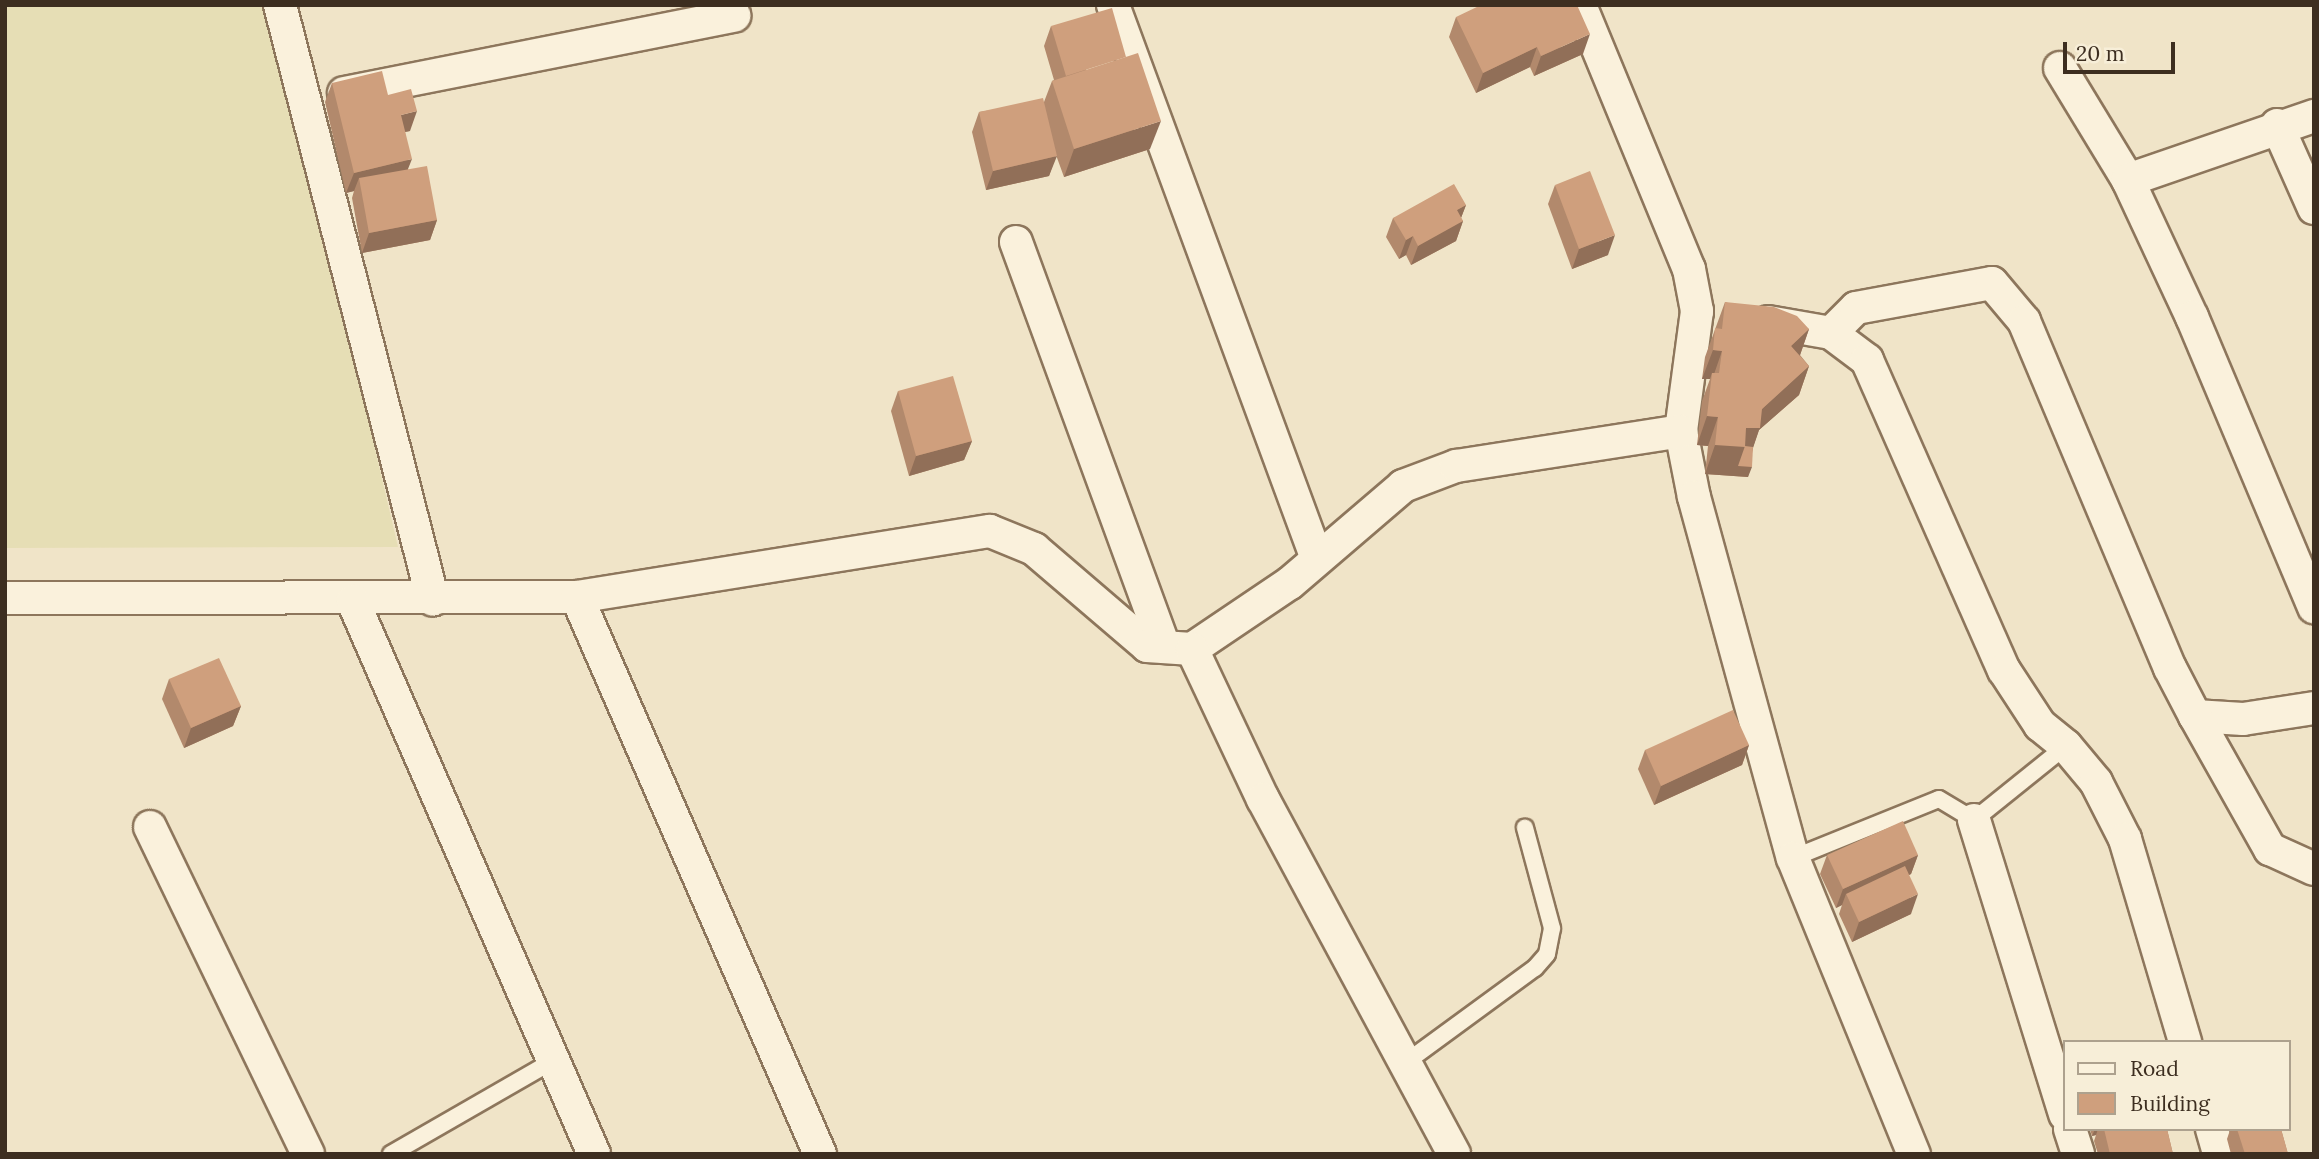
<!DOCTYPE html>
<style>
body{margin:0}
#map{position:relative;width:2319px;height:1159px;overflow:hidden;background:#f0e4c8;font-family:Lora,serif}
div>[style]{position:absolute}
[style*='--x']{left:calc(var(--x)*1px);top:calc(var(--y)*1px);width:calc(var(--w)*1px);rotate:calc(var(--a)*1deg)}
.farmland>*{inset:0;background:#e6deb5}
.roads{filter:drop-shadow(2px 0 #8d765c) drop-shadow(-2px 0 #8d765c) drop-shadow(0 2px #8d765c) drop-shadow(0 -2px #8d765c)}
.lane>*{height:16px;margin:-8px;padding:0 8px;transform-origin:8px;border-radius:8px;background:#faf1dc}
.street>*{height:32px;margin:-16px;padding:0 16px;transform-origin:16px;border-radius:16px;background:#faf1dc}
.wall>*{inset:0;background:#b2896c}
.shaded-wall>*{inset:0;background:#916f58}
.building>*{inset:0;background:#cf9f7d}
span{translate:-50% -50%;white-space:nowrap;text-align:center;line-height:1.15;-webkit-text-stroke:7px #f7eed8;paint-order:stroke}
.frame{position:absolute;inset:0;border:7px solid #3d2e20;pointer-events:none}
.legend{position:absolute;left:2063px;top:1040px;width:228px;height:91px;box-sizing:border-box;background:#f7eed8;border:2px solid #ada18e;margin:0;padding:9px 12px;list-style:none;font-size:21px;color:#3d2e20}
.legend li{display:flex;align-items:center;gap:14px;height:35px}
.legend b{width:35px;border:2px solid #ada18e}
.scale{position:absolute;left:2063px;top:42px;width:112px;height:32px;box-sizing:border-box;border:4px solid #3d2e20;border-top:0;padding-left:9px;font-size:21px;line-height:24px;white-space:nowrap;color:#3d2e20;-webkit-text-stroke:5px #f7eed8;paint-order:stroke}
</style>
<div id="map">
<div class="farmland">
<i style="clip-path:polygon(5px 5px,271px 5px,398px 547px,5px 548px)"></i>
</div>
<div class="roads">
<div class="lane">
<i style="--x:1793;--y:858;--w:157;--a:-22"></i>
<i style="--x:1939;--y:799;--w:41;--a:31"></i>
<i style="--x:1974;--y:820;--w:118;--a:-38.8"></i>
<i style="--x:1405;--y:1063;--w:161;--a:-36.2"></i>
<i style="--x:1535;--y:968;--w:18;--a:-49"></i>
<i style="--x:1547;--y:954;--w:26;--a:-79"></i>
<i style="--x:1552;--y:928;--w:104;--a:-105.1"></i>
<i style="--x:391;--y:1154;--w:187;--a:-29.9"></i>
</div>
<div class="street">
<i style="--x:280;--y:5;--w:614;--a:75.58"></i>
<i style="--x:1113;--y:5;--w:590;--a:69.78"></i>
<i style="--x:1580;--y:5;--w:286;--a:67.6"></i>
<i style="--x:1689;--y:269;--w:43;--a:79.2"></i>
<i style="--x:1697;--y:311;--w:121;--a:97.6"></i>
<i style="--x:1681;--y:431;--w:67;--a:78.9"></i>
<i style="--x:1694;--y:497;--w:374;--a:74.7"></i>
<i style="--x:1793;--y:858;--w:320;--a:67.8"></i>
<i style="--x:2060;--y:68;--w:131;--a:58.7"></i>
<i style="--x:2128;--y:180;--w:151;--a:65"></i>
<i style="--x:2192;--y:317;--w:315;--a:67.2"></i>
<i style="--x:344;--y:93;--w:398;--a:-11.2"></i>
<i style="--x:2277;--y:125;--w:91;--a:66"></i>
<i style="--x:2128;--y:180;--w:197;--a:-19"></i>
<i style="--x:1016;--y:242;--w:431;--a:69.9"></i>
<i style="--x:1768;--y:322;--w:64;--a:9.9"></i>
<i style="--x:1831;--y:333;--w:45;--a:36.9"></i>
<i style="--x:1867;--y:360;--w:339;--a:66.2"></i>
<i style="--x:2004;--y:670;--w:66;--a:56.8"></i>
<i style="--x:2040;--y:725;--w:33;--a:39"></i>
<i style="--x:2066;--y:746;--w:47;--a:50.2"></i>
<i style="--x:2096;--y:782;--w:64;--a:63"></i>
<i style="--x:2125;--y:839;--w:212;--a:73.5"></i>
<i style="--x:1831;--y:333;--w:35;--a:-45"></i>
<i style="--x:1856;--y:308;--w:138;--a:-10.4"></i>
<i style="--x:1992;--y:283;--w:50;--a:49.9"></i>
<i style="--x:2024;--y:321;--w:376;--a:67.2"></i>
<i style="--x:2170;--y:668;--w:54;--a:62.5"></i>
<i style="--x:2195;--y:716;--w:48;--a:3.6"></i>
<i style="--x:2243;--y:719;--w:72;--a:-8.8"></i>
<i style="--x:577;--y:597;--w:608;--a:66.43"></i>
<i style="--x:5;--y:598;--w:572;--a:-0.1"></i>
<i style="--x:577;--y:597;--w:418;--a:-9.1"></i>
<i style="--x:990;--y:531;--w:48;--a:22.2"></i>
<i style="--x:1034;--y:549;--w:149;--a:40.6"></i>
<i style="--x:1147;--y:646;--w:45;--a:3.8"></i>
<i style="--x:1192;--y:649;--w:118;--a:-34"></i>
<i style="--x:1290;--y:583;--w:149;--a:-40.6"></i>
<i style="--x:1403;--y:486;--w:57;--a:-20.7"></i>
<i style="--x:1456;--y:466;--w:228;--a:-8.8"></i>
<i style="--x:353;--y:601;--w:603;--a:66.45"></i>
<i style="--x:1192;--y:649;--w:166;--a:64.7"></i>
<i style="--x:1263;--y:799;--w:403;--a:61.7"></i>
<i style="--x:2195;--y:716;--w:153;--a:60.6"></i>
<i style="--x:2270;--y:849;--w:48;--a:24.4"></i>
<i style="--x:1974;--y:820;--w:308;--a:72.8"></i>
<i style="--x:150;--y:827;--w:363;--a:64.2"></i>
<i style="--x:2070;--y:1129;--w:26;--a:72"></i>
<i style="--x:2212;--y:1129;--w:26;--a:74"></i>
</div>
</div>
<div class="wall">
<i style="clip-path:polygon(1456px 17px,1583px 54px,1534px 76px,1530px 67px,1476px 93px,1449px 37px)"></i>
<i style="clip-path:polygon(1051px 26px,1150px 149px,1064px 177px,1056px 155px,1049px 176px,986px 190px,972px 132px,979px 112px,1044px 102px,1052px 81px,1054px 80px,1044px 46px)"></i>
<i style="clip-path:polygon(332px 83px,388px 95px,410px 131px,405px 132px,408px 169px,437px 220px,430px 240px,362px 253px,352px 198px,354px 191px,346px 193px,325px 102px)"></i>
<i style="clip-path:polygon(1555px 185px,1608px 255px,1572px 269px,1548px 204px)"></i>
<i style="clip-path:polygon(1466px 205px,1461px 218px,1463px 221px,1456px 241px,1411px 265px,1406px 255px,1399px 259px,1386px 237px,1393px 218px)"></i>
<i style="clip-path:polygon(1725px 302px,1809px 329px,1800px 355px,1809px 366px,1799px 395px,1759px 430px,1753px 447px,1748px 477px,1705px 474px,1708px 446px,1697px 445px,1702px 401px,1710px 379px,1702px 379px,1705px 357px)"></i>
<i style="clip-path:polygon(898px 391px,972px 441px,964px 460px,909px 476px,891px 411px)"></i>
<i style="clip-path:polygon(169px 679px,241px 706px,233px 726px,184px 748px,162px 699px)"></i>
<i style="clip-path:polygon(1749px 745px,1742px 765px,1654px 805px,1638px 769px,1645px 750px)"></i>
<i style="clip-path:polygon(1827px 855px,1918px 855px,1911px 874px,1909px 875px,1911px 914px,1852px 942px,1839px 914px,1842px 905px,1836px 908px,1820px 874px)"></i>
<i style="clip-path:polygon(2090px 1129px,2167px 1129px,2173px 1154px,2098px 1154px,2094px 1141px,2096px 1135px,2092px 1136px)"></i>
<i style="clip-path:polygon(2228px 1129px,2281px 1129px,2288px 1154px,2231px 1154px,2227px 1139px,2230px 1130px,2228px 1131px)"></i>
</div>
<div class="shaded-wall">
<i style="clip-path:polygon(1590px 34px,1583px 54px,1534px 76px,1541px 56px)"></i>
<i style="clip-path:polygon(1537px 47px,1530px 67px,1476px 93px,1483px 73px)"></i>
<i style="clip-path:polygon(417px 111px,410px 131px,394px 134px,401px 115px)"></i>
<i style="clip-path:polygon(1161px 121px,1150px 149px,1064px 177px,1074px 149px)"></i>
<i style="clip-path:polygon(1057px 156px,1049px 176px,986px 190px,993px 171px)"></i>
<i style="clip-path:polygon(412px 159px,404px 179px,359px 178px,354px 191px,346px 193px,354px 173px)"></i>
<i style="clip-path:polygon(1466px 205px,1459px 223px,1463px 221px,1456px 241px,1411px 265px,1418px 246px,1457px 210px)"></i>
<i style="clip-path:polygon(437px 220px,430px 240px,362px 253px,369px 233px)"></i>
<i style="clip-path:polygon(1615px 235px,1608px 255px,1572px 269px,1579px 249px)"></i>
<i style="clip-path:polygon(1413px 236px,1406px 255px,1399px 259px,1406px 240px)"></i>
<i style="clip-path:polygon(1809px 329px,1799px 358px,1791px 346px)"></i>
<i style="clip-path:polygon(1713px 350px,1722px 351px,1712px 380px,1712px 373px,1710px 379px,1702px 379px)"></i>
<i style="clip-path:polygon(1809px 366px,1799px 395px,1759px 430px,1750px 457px,1752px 467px,1748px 477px,1705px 474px,1715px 445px,1746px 428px,1762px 409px)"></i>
<i style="clip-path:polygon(1707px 416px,1718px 417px,1708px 446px,1697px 445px)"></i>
<i style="clip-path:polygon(972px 441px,964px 460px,909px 476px,916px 456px)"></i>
<i style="clip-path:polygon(241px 706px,233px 726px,184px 748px,191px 728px)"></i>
<i style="clip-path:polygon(1749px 745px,1742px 765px,1654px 805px,1661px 786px)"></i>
<i style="clip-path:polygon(1918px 855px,1911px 874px,1850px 902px,1846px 894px,1842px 905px,1836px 908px,1843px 889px)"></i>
<i style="clip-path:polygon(1918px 894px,1911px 914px,1852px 942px,1859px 922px)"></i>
<i style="clip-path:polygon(2095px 1129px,2098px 1129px,2096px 1135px,2092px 1136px)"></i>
</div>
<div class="building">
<i style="clip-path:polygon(1481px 5px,1577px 5px,1590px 34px,1541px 56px,1537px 47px,1483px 73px,1456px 17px)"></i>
<i style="clip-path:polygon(1112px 8px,1126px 57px,1066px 76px,1051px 26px)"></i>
<i style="clip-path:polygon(1138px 53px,1161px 121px,1074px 149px,1052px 81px)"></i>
<i style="clip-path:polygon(382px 71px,388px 95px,411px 89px,417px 111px,401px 115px,412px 159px,354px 173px,332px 83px)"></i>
<i style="clip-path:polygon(1043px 98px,1057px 156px,993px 171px,979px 112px)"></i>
<i style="clip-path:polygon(427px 166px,437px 220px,369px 233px,359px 178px)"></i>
<i style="clip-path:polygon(1590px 171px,1615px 235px,1579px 249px,1555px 185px)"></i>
<i style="clip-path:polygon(1454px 184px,1466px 205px,1457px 210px,1463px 221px,1418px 246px,1413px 236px,1406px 240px,1393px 218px)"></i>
<i style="clip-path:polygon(1725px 302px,1774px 307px,1797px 316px,1809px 329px,1791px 346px,1809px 366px,1762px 409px,1760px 428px,1746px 428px,1745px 447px,1715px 445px,1718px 417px,1707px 416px,1712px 373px,1719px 373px,1722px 351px,1713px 350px,1715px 328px,1722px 329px)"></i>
<i style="clip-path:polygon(953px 376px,972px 441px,916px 456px,898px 391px)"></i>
<i style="clip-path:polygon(1745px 446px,1753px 447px,1752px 467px,1738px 466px)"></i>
<i style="clip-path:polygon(219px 658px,241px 706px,191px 728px,169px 679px)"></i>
<i style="clip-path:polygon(1733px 710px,1749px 745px,1661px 786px,1645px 750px)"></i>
<i style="clip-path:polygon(1903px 821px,1918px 855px,1843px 889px,1827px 855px)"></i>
<i style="clip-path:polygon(1905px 866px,1918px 894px,1859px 922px,1846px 894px)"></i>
<i style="clip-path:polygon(2104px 1129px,2167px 1129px,2173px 1154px,2110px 1154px)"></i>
<i style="clip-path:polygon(2237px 1129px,2281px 1129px,2288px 1154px,2245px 1154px)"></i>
</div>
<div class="frame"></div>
<ul class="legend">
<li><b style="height:9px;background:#faf1dc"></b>Road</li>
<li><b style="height:19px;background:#cf9f7d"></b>Building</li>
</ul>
<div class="scale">20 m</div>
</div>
